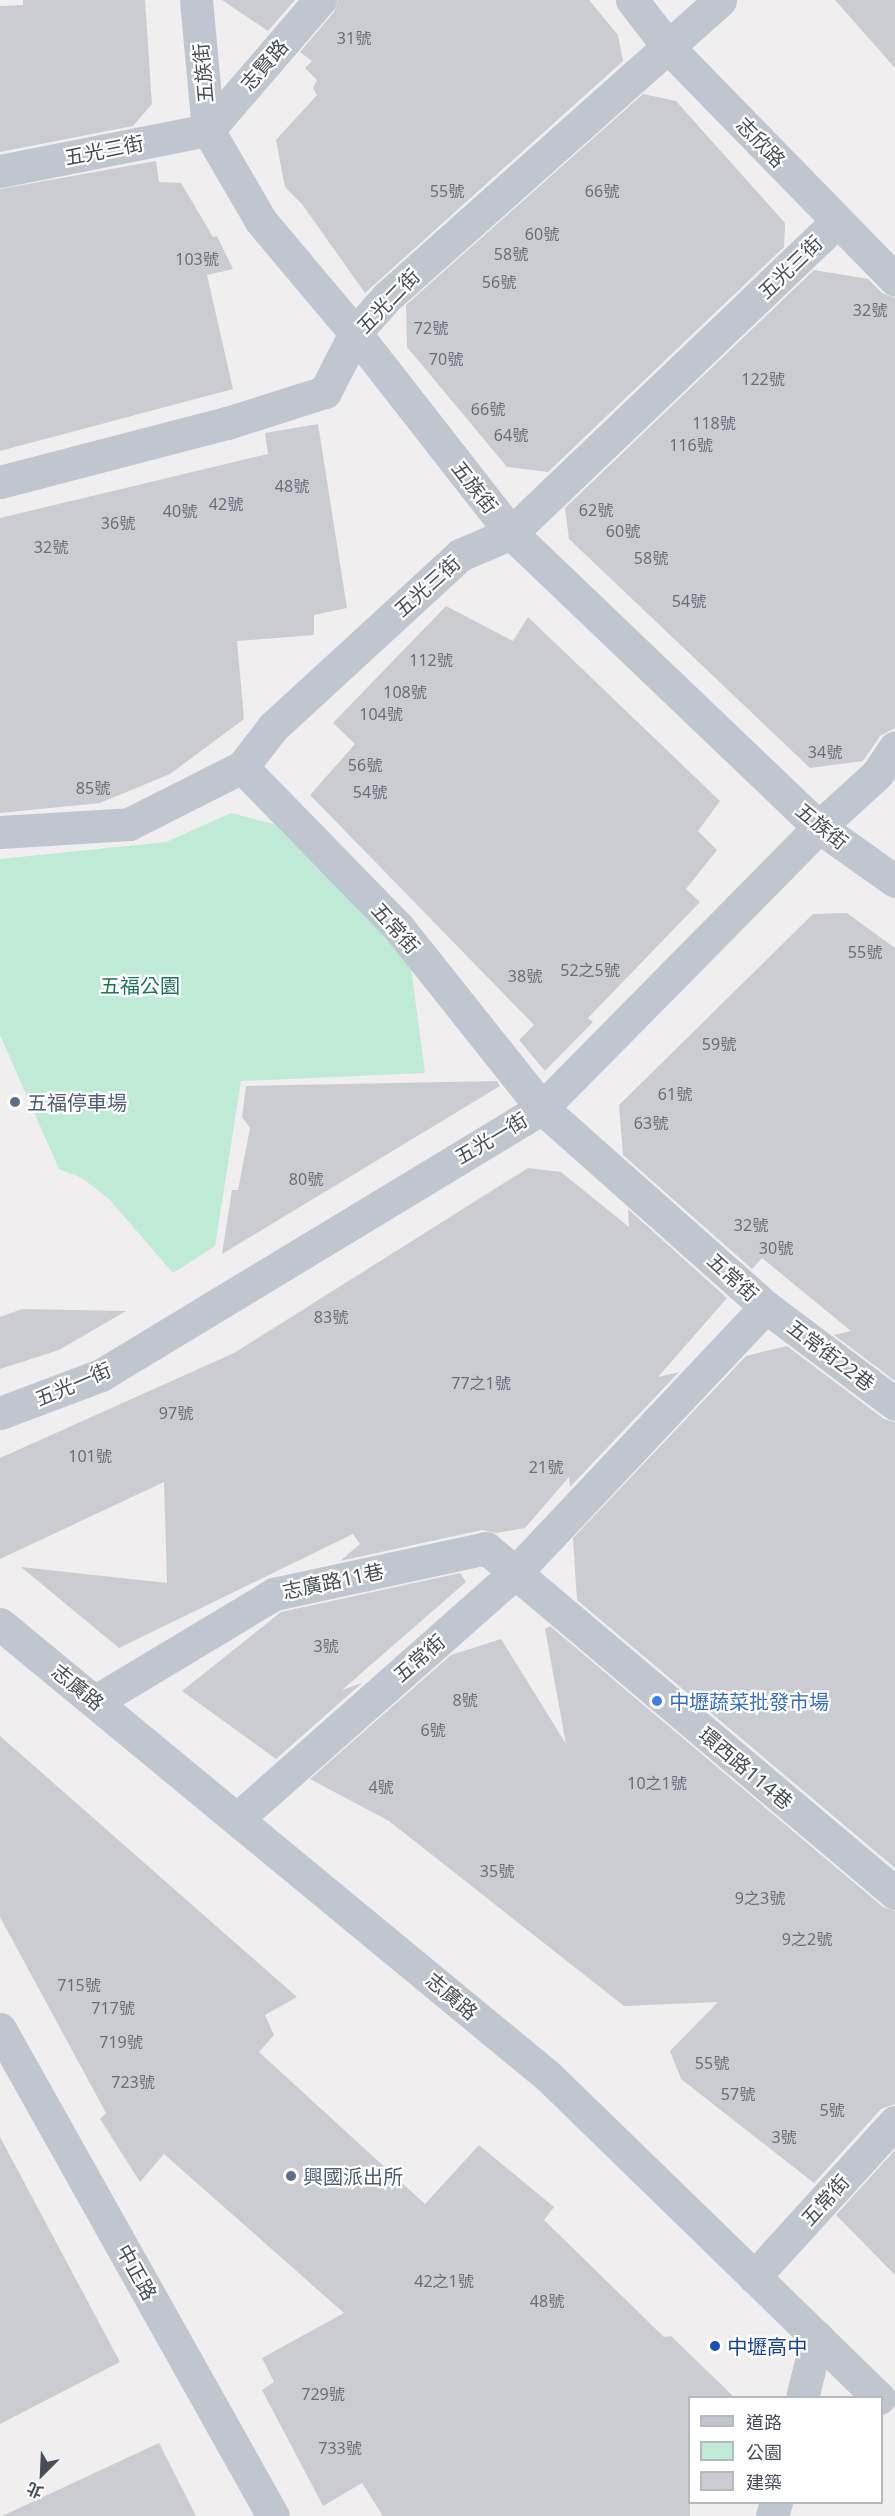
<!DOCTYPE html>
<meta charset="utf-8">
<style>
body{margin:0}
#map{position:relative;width:895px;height:2516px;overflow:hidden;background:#f0eeee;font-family:"Noto Sans","Noto Sans TC",sans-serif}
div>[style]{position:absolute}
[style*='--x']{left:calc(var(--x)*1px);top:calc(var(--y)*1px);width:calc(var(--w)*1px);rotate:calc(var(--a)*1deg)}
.green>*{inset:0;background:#bfebd6}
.building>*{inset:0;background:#cbccd2}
.minor>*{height:33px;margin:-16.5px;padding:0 16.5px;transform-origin:16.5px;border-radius:16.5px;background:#bfc6cf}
.dots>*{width:16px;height:16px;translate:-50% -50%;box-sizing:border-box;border:3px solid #fff;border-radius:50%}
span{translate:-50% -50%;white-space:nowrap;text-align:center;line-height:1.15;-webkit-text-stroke:4.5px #fff;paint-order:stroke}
.number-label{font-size:16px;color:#686e78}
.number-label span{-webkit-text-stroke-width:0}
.street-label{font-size:20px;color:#474e5a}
.park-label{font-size:20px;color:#1e7555}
.service-label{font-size:20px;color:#4e5e75}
.left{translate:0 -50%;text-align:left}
.shop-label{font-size:20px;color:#366cbe}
.transit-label{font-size:20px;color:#164399}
.legend{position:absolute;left:688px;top:2396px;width:195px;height:108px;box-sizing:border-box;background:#fff;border:2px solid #b5b8bd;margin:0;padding:8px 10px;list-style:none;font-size:18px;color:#474e5a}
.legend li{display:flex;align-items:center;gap:12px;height:30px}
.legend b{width:30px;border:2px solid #b5b8bd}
.north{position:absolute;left:12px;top:2444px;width:60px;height:60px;-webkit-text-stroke:4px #fff;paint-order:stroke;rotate:204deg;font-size:16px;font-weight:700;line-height:24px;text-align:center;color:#474e5a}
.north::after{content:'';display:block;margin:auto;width:21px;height:27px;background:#474e5a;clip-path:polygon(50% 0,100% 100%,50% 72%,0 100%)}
</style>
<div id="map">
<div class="green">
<i style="clip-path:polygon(231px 813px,274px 824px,410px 960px,425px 1073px,241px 1081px,215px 1246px,173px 1273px,109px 1199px,82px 1178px,59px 1169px,0 1035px,0 859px,166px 842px)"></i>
</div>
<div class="building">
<i style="clip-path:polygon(23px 0,145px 0,152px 104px,133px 126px,0 152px,0 6px,23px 5px)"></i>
<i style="clip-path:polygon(222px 0,295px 0,268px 31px)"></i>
<i style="clip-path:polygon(338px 0,589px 0,618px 35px,623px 61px,365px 293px,302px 204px,285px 187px,276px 140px,317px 95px,313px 88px,317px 80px,305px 68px,312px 61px,300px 52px,334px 12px)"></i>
<i style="clip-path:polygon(835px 0,895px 0,895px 68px)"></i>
<i style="clip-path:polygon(643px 94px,676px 101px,785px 223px,784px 247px,548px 472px,507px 467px,407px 347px,406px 305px)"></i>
<i style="clip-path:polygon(156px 161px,159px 182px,181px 183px,213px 237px,217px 236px,233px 269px,207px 275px,233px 389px,0 451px,0 189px)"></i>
<i style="clip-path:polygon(814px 270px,868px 279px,882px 293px,895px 298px,895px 728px,880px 736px,863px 761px,810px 768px,569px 539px,565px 508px)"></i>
<i style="clip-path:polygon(318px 424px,347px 608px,314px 615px,314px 635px,237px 641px,244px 719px,170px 774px,100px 803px,0 813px,0 518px,268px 454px,265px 433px)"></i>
<i style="clip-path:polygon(446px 606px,513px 641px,528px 617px,720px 801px,698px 831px,717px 850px,686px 889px,700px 902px,588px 1018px,593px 1022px,545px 1071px,519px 1040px,534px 1025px,310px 795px,355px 744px,333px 723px)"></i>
<i style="clip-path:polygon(847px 913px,895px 948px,895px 1381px,834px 1335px,851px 1331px,762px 1258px,752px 1269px,623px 1155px,619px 1105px,813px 914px)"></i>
<i style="clip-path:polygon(497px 1081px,500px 1086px,222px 1254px,232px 1190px,238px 1190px,250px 1128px,242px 1117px,246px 1086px)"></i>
<i style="clip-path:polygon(528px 1168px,561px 1172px,629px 1227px,628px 1209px,727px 1298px,658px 1377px,679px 1372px,570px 1487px,569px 1477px,525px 1528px,496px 1533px,482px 1530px,340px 1561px,360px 1544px,353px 1534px,119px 1648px,21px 1567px,167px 1583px,164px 1482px,0 1559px,0 1458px,234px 1353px)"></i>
<i style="clip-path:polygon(22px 1309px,126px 1311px,59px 1350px,0 1369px,0 1317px)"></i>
<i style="clip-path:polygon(787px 1346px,884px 1419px,895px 1422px,895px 1868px,577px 1600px,573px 1538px,746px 1356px)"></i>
<i style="clip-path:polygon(460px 1573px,466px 1582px,342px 1690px,362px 1683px,276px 1759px,182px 1691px,281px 1612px)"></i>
<i style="clip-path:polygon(550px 1626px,883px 1907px,895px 1911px,895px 2104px,881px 2109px,814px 2183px,681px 2079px,670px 2051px,718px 2002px,624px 2006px,389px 1821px,310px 1779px,451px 1655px,501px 1639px,566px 1744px,545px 1629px)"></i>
<i style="clip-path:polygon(0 1736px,297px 1997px,265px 2015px,274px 2035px,259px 2052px,425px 2204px,479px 2145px,554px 2207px,544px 2220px,664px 2337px,671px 2336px,734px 2397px,690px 2397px,690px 2516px,383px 2516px,362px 2483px,323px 2506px,262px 2390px,274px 2382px,262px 2358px,344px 2313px,164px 2154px,140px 2182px,100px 2119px,106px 2113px,0 1917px)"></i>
<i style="clip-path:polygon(0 2137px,120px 2362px,0 2424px)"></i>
<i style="clip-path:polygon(895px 2150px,895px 2275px,836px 2215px)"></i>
<i style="clip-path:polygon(159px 2443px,196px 2516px,2px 2516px)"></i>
</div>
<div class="minor">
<i style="--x:196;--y:0;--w:131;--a:84.7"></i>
<i style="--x:208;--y:130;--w:105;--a:59.8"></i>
<i style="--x:261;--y:221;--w:146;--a:50"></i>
<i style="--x:355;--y:333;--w:254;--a:52"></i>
<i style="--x:511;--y:533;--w:426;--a:43.7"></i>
<i style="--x:819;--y:827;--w:93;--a:35.4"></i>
<i style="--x:632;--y:0;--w:59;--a:52.5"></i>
<i style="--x:668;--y:47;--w:325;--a:45.7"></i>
<i style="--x:0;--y:171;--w:212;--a:-11.2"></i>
<i style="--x:208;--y:130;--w:172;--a:-49.3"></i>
<i style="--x:0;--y:482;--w:235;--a:-14.6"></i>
<i style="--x:227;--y:423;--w:103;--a:-17.6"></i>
<i style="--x:325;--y:392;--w:66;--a:-63"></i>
<i style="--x:355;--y:333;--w:48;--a:-48.4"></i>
<i style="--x:387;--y:297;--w:446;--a:-41.7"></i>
<i style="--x:0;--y:832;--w:129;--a:-3.5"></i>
<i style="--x:129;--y:824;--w:127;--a:-26.8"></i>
<i style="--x:242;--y:767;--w:51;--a:-52.2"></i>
<i style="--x:273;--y:727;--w:254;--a:-42.6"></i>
<i style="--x:460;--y:555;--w:56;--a:-23.3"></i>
<i style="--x:511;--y:533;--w:451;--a:-43.7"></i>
<i style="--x:766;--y:1307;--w:161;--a:36.9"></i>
<i style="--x:0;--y:1413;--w:108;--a:-20.6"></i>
<i style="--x:101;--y:1375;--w:516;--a:-31.19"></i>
<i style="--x:542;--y:1108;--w:395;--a:-45.4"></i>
<i style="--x:819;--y:827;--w:79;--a:-42.4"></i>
<i style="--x:877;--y:774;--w:32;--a:-56"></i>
<i style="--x:0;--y:1624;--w:710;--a:39.52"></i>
<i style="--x:548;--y:2076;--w:462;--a:44.2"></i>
<i style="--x:96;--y:1701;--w:208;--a:-31"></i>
<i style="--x:274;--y:1594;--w:217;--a:-12.2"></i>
<i style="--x:486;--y:1548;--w:535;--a:40.15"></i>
<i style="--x:238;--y:1818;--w:368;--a:-41.5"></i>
<i style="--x:514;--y:1574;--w:367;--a:-46.7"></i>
<i style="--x:766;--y:1307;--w:300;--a:-138.4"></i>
<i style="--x:542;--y:1108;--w:230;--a:-128.5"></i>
<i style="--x:399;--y:928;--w:225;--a:-134.3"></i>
<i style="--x:0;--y:2029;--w:558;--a:60.73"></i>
<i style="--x:754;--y:2277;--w:210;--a:-47.7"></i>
<i style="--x:802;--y:2398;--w:63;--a:-76.2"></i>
<i style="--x:772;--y:2516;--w:15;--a:-74"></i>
</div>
<div class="dots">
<i style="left:15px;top:1102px;background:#5c6f8a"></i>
<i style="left:657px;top:1701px;background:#3f7fe0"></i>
<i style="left:291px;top:2176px;background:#5c6f8a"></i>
<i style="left:715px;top:2346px;background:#1a4fb4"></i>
</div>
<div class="number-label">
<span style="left:354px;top:38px">31號</span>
<span style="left:447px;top:191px">55號</span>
<span style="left:602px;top:191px">66號</span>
<span style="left:542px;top:234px">60號</span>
<span style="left:511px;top:254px">58號</span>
<span style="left:197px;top:259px">103號</span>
<span style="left:499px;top:282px">56號</span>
<span style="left:870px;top:310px">32號</span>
<span style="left:431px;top:328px">72號</span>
<span style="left:446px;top:359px">70號</span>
<span style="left:763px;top:379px">122號</span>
<span style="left:488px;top:409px">66號</span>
<span style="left:714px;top:423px">118號</span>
<span style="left:511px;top:435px">64號</span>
<span style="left:691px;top:445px">116號</span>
<span style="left:292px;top:486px">48號</span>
<span style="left:226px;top:504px">42號</span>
<span style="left:596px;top:510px">62號</span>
<span style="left:180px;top:511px">40號</span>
<span style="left:118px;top:523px">36號</span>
<span style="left:623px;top:531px">60號</span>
<span style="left:51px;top:547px">32號</span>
<span style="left:651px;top:558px">58號</span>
<span style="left:689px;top:601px">54號</span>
<span style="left:431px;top:660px">112號</span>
<span style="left:405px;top:692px">108號</span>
<span style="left:381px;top:714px">104號</span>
<span style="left:825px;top:752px">34號</span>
<span style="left:365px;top:765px">56號</span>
<span style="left:93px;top:788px">85號</span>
<span style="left:370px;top:792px">54號</span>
<span style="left:865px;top:952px">55號</span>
<span style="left:590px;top:970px">52之5號</span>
<span style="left:525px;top:976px">38號</span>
<span style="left:719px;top:1044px">59號</span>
<span style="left:675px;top:1094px">61號</span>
<span style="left:651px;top:1123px">63號</span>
<span style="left:306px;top:1179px">80號</span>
<span style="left:751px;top:1225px">32號</span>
<span style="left:776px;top:1248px">30號</span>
<span style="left:331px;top:1317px">83號</span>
<span style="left:481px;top:1383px">77之1號</span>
<span style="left:176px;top:1413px">97號</span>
<span style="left:90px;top:1456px">101號</span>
<span style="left:546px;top:1467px">21號</span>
<span style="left:326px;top:1646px">3號</span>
<span style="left:465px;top:1700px">8號</span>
<span style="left:433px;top:1730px">6號</span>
<span style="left:657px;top:1783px">10之1號</span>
<span style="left:381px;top:1787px">4號</span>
<span style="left:497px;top:1871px">35號</span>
<span style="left:760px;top:1898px">9之3號</span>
<span style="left:807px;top:1939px">9之2號</span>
<span style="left:79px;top:1985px">715號</span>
<span style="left:113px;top:2008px">717號</span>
<span style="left:121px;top:2042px">719號</span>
<span style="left:712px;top:2063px">55號</span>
<span style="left:133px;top:2082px">723號</span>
<span style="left:738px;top:2094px">57號</span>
<span style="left:832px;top:2110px">5號</span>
<span style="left:784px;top:2137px">3號</span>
<span style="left:444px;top:2281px">42之1號</span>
<span style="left:547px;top:2301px">48號</span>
<span style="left:323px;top:2394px">729號</span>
<span style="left:340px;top:2448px">733號</span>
</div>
<div class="street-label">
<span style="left:264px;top:65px;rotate:-49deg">志賢路</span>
<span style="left:203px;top:73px;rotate:-95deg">五族街</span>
<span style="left:761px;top:142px;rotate:46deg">志欣路</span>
<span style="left:104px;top:150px;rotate:-11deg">五光三街</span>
<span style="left:790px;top:267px;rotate:-44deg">五光三街</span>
<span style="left:388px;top:301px;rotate:-46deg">五光二街</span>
<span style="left:475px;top:487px;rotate:52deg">五族街</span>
<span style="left:427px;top:586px;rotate:-42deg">五光三街</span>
<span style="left:822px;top:826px;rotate:39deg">五族街</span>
<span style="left:396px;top:928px;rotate:48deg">五常街</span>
<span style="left:491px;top:1138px;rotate:-31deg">五光一街</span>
<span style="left:733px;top:1277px;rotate:42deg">五常街</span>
<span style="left:831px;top:1355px;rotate:37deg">五常街22巷</span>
<span style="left:73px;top:1384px;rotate:-23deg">五光一街</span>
<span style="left:333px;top:1581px;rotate:-12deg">志廣路11巷</span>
<span style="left:419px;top:1658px;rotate:-41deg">五常街</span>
<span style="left:78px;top:1687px;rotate:39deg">志廣路</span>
<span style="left:746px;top:1768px;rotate:40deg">環西路114巷</span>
<span style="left:452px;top:1996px;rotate:40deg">志廣路</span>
<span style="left:825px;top:2200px;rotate:-48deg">五常街</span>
<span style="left:137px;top:2272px;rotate:61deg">中正路</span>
</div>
<div class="park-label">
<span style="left:140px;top:985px">五福公園</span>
</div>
<div class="service-label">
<span class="left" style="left:27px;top:1102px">五福停車場</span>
<span class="left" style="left:303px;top:2176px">興國派出所</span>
</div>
<div class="shop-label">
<span class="left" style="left:669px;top:1701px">中壢蔬菜批發市場</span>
</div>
<div class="transit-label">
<span class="left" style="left:727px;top:2346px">中壢高中</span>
</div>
<ul class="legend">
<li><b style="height:8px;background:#bfc6cf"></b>道路</li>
<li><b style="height:16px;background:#bfebd6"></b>公園</li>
<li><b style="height:16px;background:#cbccd2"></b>建築</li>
</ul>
<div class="north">北</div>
</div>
